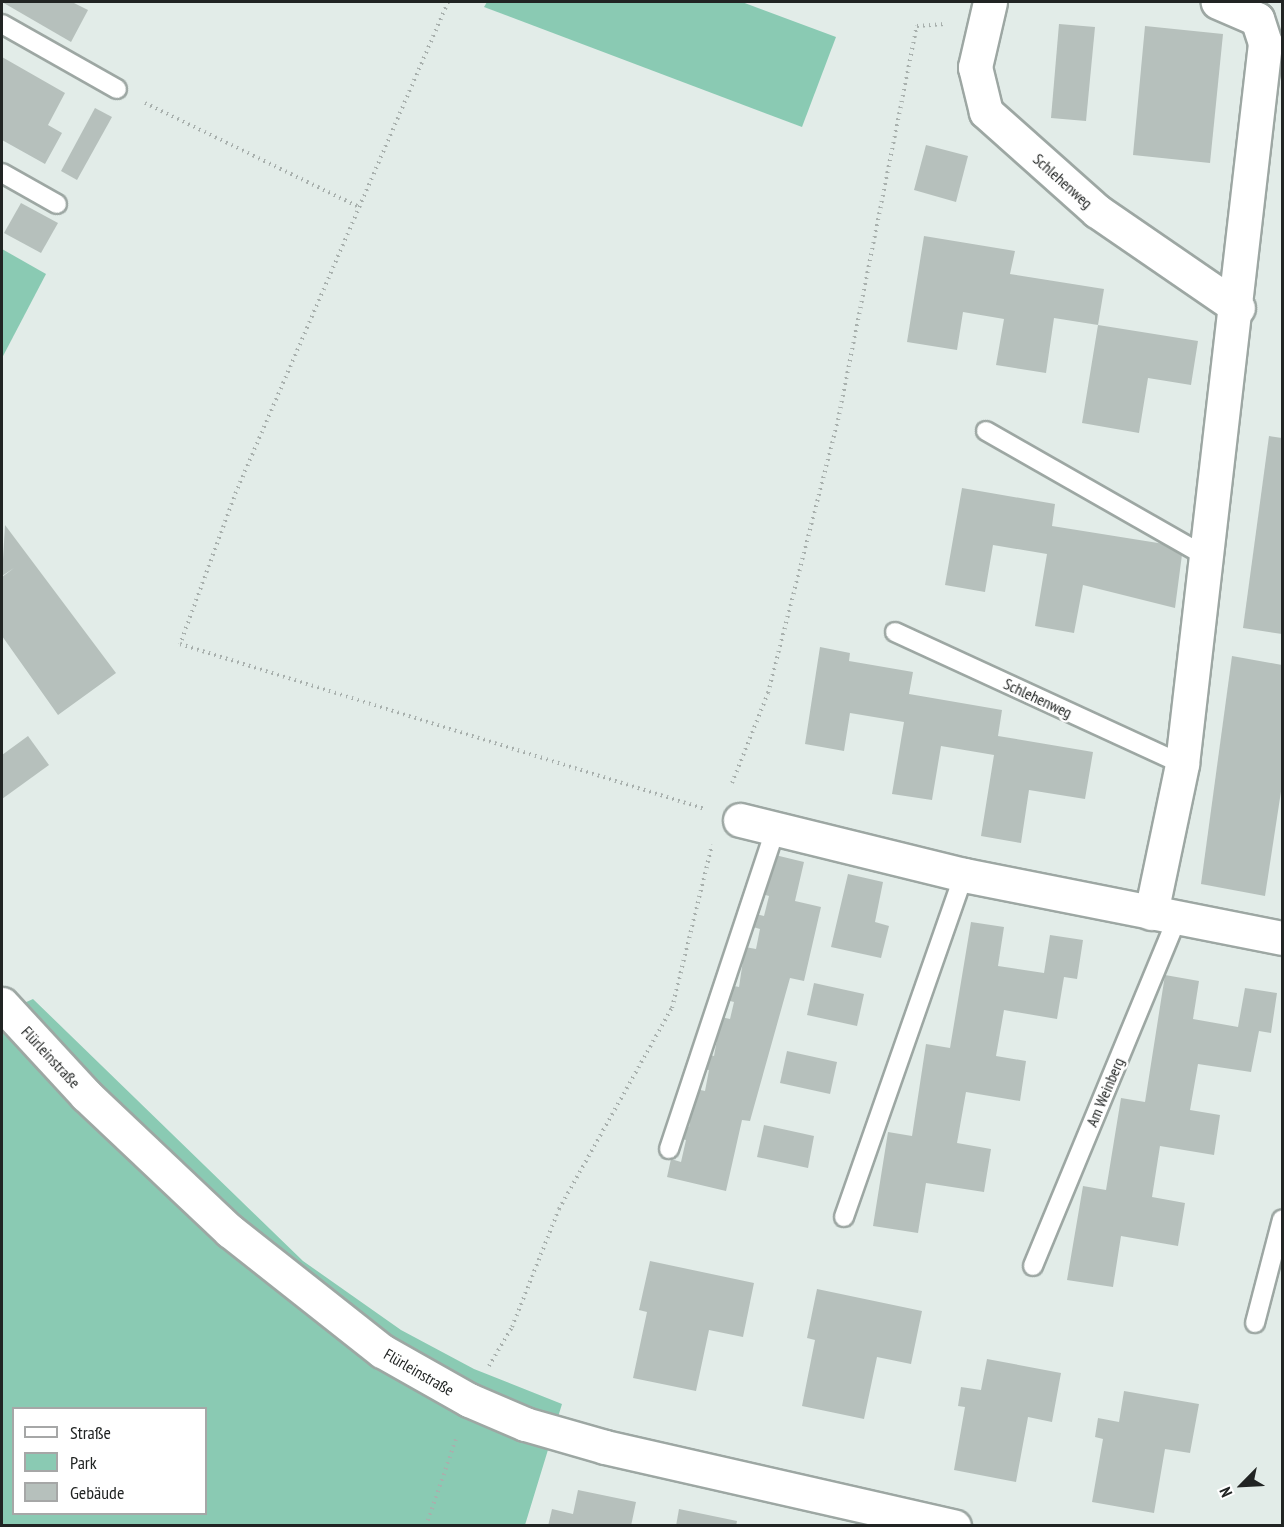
<!DOCTYPE html>
<meta charset="utf-8">
<style>
body{margin:0}
#map{position:relative;width:1284px;height:1527px;overflow:hidden;background:#e2ece8;font-family:"PT Sans Narrow",sans-serif}
div>[style]{position:absolute}
[style*='--x']{left:calc(var(--x)*1px);top:calc(var(--y)*1px);width:calc(var(--w)*1px);rotate:calc(var(--a)*1deg)}
.green>*{inset:0;background:#8acab3}
.building>*{inset:0;background:#b6c0bc}
.path>*{height:4px;margin-top:-2px;transform-origin:0;background:repeating-linear-gradient(90deg,#a8b0ad 0 1.5px,transparent 0 6px)}
.roads{filter:drop-shadow(2px 0 #9da7a3) drop-shadow(-2px 0 #9da7a3) drop-shadow(0 2px #9da7a3) drop-shadow(0 -2px #9da7a3)}
.service>*{height:18px;margin:-9px;padding:0 9px;transform-origin:9px;border-radius:9px;background:#fff}
.minor>*{height:33px;margin:-16.5px;padding:0 16.5px;transform-origin:16.5px;border-radius:16.5px;background:#fff}
span{translate:-50% -50%;white-space:nowrap;text-align:center;line-height:1.15;-webkit-text-stroke:5px #fff;paint-order:stroke}
.street-label{font-size:16px;color:#212423}
.frame{position:absolute;inset:0;border:3px solid #212423;pointer-events:none}
.legend{position:absolute;left:12px;top:1407px;width:195px;height:108px;box-sizing:border-box;background:#fff;border:2px solid #a6a7a7;margin:0;padding:8px 10px;list-style:none;font-size:18px;color:#212423}
.legend li{display:flex;align-items:center;gap:12px;height:30px}
.legend b{width:30px;border:2px solid #a6a7a7}
.north{position:absolute;left:1212px;top:1455px;width:60px;height:60px;-webkit-text-stroke:4px #fff;paint-order:stroke;rotate:246deg;font-size:16px;font-weight:700;line-height:24px;text-align:center;color:#212423}
.north::after{content:'';display:block;margin:auto;width:21px;height:27px;background:#212423;clip-path:polygon(50% 0,100% 100%,50% 72%,0 100%)}
</style>
<div id="map">
<div class="green">
<i style="clip-path:polygon(487px 2px,742px 2px,836px 37px,802px 127px,484px 7px)"></i>
<i style="clip-path:polygon(2px 249px,46px 274px,2px 358px)"></i>
<i style="clip-path:polygon(evenodd,33px 999px,303px 1261px,401px 1330px,474px 1369px,562px 1404px,525px 1525px,2px 1525px,2px 1013px,33px 999px,14px 1408px,206px 1408px,206px 1514px,14px 1514px,14px 1408px)"></i>
</div>
<div class="building">
<i style="clip-path:polygon(2px 2px,72px 2px,88px 10px,71px 42px)"></i>
<i style="clip-path:polygon(1059px 24px,1095px 27px,1086px 121px,1051px 118px)"></i>
<i style="clip-path:polygon(1145px 26px,1223px 34px,1210px 163px,1133px 155px)"></i>
<i style="clip-path:polygon(2px 57px,65px 93px,48px 125px,62px 133px,45px 164px,2px 140px)"></i>
<i style="clip-path:polygon(95px 108px,112px 117px,77px 180px,61px 171px)"></i>
<i style="clip-path:polygon(926px 145px,968px 156px,956px 202px,914px 190px)"></i>
<i style="clip-path:polygon(21px 203px,58px 223px,41px 253px,4px 233px)"></i>
<i style="clip-path:polygon(924px 236px,1015px 251px,1010px 274px,1104px 289px,1098px 325px,1054px 318px,1046px 373px,996px 365px,1004px 319px,963px 312px,957px 350px,907px 342px)"></i>
<i style="clip-path:polygon(1098px 325px,1198px 341px,1191px 385px,1148px 378px,1139px 433px,1082px 423px)"></i>
<i style="clip-path:polygon(1269px 436px,1282px 438px,1282px 634px,1243px 628px)"></i>
<i style="clip-path:polygon(962px 488px,1055px 504px,1052px 526px,1183px 547px,1175px 608px,1083px 585px,1074px 633px,1035px 626px,1047px 554px,993px 545px,985px 592px,945px 585px)"></i>
<i style="clip-path:polygon(5px 525px,116px 673px,58px 715px,2px 636px,2px 577px,14px 568px,2px 576px)"></i>
<i style="clip-path:polygon(820px 647px,850px 653px,849px 661px,913px 672px,909px 694px,1002px 710px,998px 736px,1093px 752px,1085px 799px,1029px 790px,1021px 843px,981px 836px,994px 755px,941px 746px,932px 800px,892px 794px,904px 722px,850px 713px,844px 751px,805px 744px)"></i>
<i style="clip-path:polygon(1232px 656px,1282px 665px,1282px 785px,1265px 896px,1201px 884px)"></i>
<i style="clip-path:polygon(28px 736px,49px 765px,2px 799px,2px 755px)"></i>
<i style="clip-path:polygon(771px 854px,804px 862px,795px 901px,821px 907px,804px 981px,790px 978px,750px 1121px,742px 1120px,726px 1191px,667px 1177px,671px 1159px,681px 1162px,686px 1140px,678px 1138px,681px 1125px,689px 1127px,696px 1089px,705px 1091px,709px 1070px,702px 1069px,705px 1054px,714px 1056px,721px 1017px,730px 1019px,734px 1002px,726px 1000px,729px 985px,739px 987px,745px 947px,756px 949px,760px 929px,753px 927px,756px 914px,764px 916px,769px 896px,762px 894px)"></i>
<i style="clip-path:polygon(848px 874px,883px 882px,875px 922px,889px 926px,881px 958px,831px 947px)"></i>
<i style="clip-path:polygon(971px 922px,1004px 927px,998px 966px,1044px 973px,1050px 935px,1083px 940px,1077px 979px,1064px 977px,1057px 1019px,1004px 1010px,996px 1056px,1026px 1061px,1020px 1101px,966px 1092px,957px 1143px,991px 1149px,984px 1192px,926px 1183px,918px 1233px,873px 1226px,888px 1132px,912px 1136px,926px 1044px,950px 1048px)"></i>
<i style="clip-path:polygon(1165px 975px,1199px 981px,1193px 1019px,1238px 1027px,1245px 988px,1277px 993px,1271px 1033px,1259px 1031px,1251px 1072px,1198px 1064px,1190px 1110px,1220px 1115px,1214px 1155px,1160px 1146px,1152px 1197px,1185px 1203px,1178px 1246px,1121px 1236px,1113px 1287px,1067px 1280px,1083px 1186px,1106px 1190px,1121px 1098px,1145px 1102px)"></i>
<i style="clip-path:polygon(814px 983px,864px 994px,857px 1026px,807px 1015px)"></i>
<i style="clip-path:polygon(787px 1051px,837px 1062px,830px 1094px,780px 1083px)"></i>
<i style="clip-path:polygon(764px 1125px,814px 1136px,808px 1168px,757px 1157px)"></i>
<i style="clip-path:polygon(650px 1261px,754px 1283px,743px 1337px,709px 1330px,696px 1391px,633px 1378px,647px 1312px,639px 1310px)"></i>
<i style="clip-path:polygon(817px 1289px,922px 1311px,911px 1364px,877px 1357px,864px 1419px,802px 1406px,815px 1340px,807px 1338px)"></i>
<i style="clip-path:polygon(987px 1359px,1061px 1373px,1052px 1422px,1028px 1417px,1016px 1482px,954px 1470px,965px 1407px,958px 1406px,961px 1387px,981px 1390px)"></i>
<i style="clip-path:polygon(1124px 1391px,1199px 1404px,1190px 1453px,1165px 1449px,1154px 1513px,1092px 1502px,1103px 1439px,1095px 1437px,1098px 1418px,1119px 1422px)"></i>
<i style="clip-path:polygon(578px 1490px,636px 1502px,631px 1526px,548px 1526px,552px 1509px,573px 1514px)"></i>
<i style="clip-path:polygon(679px 1509px,737px 1521px,736px 1526px,676px 1526px)"></i>
</div>
<div class="path">
<i style="--x:448;--y:2;--w:534;--a:113.4"></i>
<i style="--x:236;--y:492;--w:162;--a:110.2"></i>
<i style="--x:180;--y:644;--w:550;--a:17.45"></i>
<i style="--x:145;--y:103;--w:236;--a:25.9"></i>
<i style="--x:732;--y:783;--w:97;--a:-68.2"></i>
<i style="--x:768;--y:693;--w:282;--a:-75.6"></i>
<i style="--x:838;--y:420;--w:402;--a:-78.7"></i>
<i style="--x:917;--y:26;--w:28;--a:-4"></i>
<i style="--x:489;--y:1366;--w:45;--a:-59.5"></i>
<i style="--x:512;--y:1327;--w:127;--a:-68.3"></i>
<i style="--x:559;--y:1209;--w:231;--a:-60.7"></i>
<i style="--x:672;--y:1008;--w:168;--a:-76.2"></i>
<i style="--x:426;--y:1526;--w:95;--a:-71"></i>
</div>
<div class="roads">
<div class="service">
<i style="--x:2;--y:24;--w:132;--a:29.5"></i>
<i style="--x:2;--y:173;--w:63;--a:29.4"></i>
<i style="--x:986;--y:431;--w:254;--a:29.7"></i>
<i style="--x:895;--y:632;--w:316;--a:24.7"></i>
<i style="--x:669;--y:1149;--w:336;--a:-71.6"></i>
<i style="--x:844;--y:1217;--w:362;--a:-70.7"></i>
<i style="--x:1033;--y:1266;--w:377;--a:-67.5"></i>
<i style="--x:1255;--y:1323;--w:107;--a:-75.4"></i>
</div>
<div class="minor">
<i style="--x:990;--y:2;--w:67;--a:103"></i>
<i style="--x:975;--y:67;--w:46;--a:76.3"></i>
<i style="--x:986;--y:112;--w:149;--a:41.7"></i>
<i style="--x:1097;--y:211;--w:171;--a:34.5"></i>
<i style="--x:740;--y:820;--w:231;--a:13.8"></i>
<i style="--x:964;--y:875;--w:324;--a:11.2"></i>
<i style="--x:1151;--y:913;--w:152;--a:-78.2"></i>
<i style="--x:1182;--y:764;--w:726;--a:-83.43"></i>
<i style="--x:1265;--y:43;--w:25;--a:-108"></i>
<i style="--x:1257;--y:19;--w:43;--a:-156.4"></i>
<i style="--x:2;--y:1004;--w:124;--a:47.3"></i>
<i style="--x:86;--y:1095;--w:198;--a:43.4"></i>
<i style="--x:230;--y:1231;--w:194;--a:38.3"></i>
<i style="--x:382;--y:1351;--w:100;--a:29.4"></i>
<i style="--x:469;--y:1400;--w:61;--a:23.2"></i>
<i style="--x:525;--y:1424;--w:83;--a:16"></i>
<i style="--x:605;--y:1447;--w:358;--a:12.8"></i>
</div>
</div>
<div class="street-label">
<span style="left:1063px;top:181px;rotate:42deg">Schlehenweg</span>
<span style="left:1038px;top:698px;rotate:25deg">Schlehenweg</span>
<span style="left:51px;top:1057px;rotate:47deg">Flürleinstraße</span>
<span style="left:1105px;top:1092px;rotate:-67deg">Am Weinberg</span>
<span style="left:419px;top:1372px;rotate:30deg">Flürleinstraße</span>
</div>
<div class="frame"></div>
<ul class="legend">
<li><b style="height:8px;background:#fff"></b>Straße</li>
<li><b style="height:16px;background:#8acab3"></b>Park</li>
<li><b style="height:16px;background:#b6c0bc"></b>Gebäude</li>
</ul>
<div class="north">N</div>
</div>
